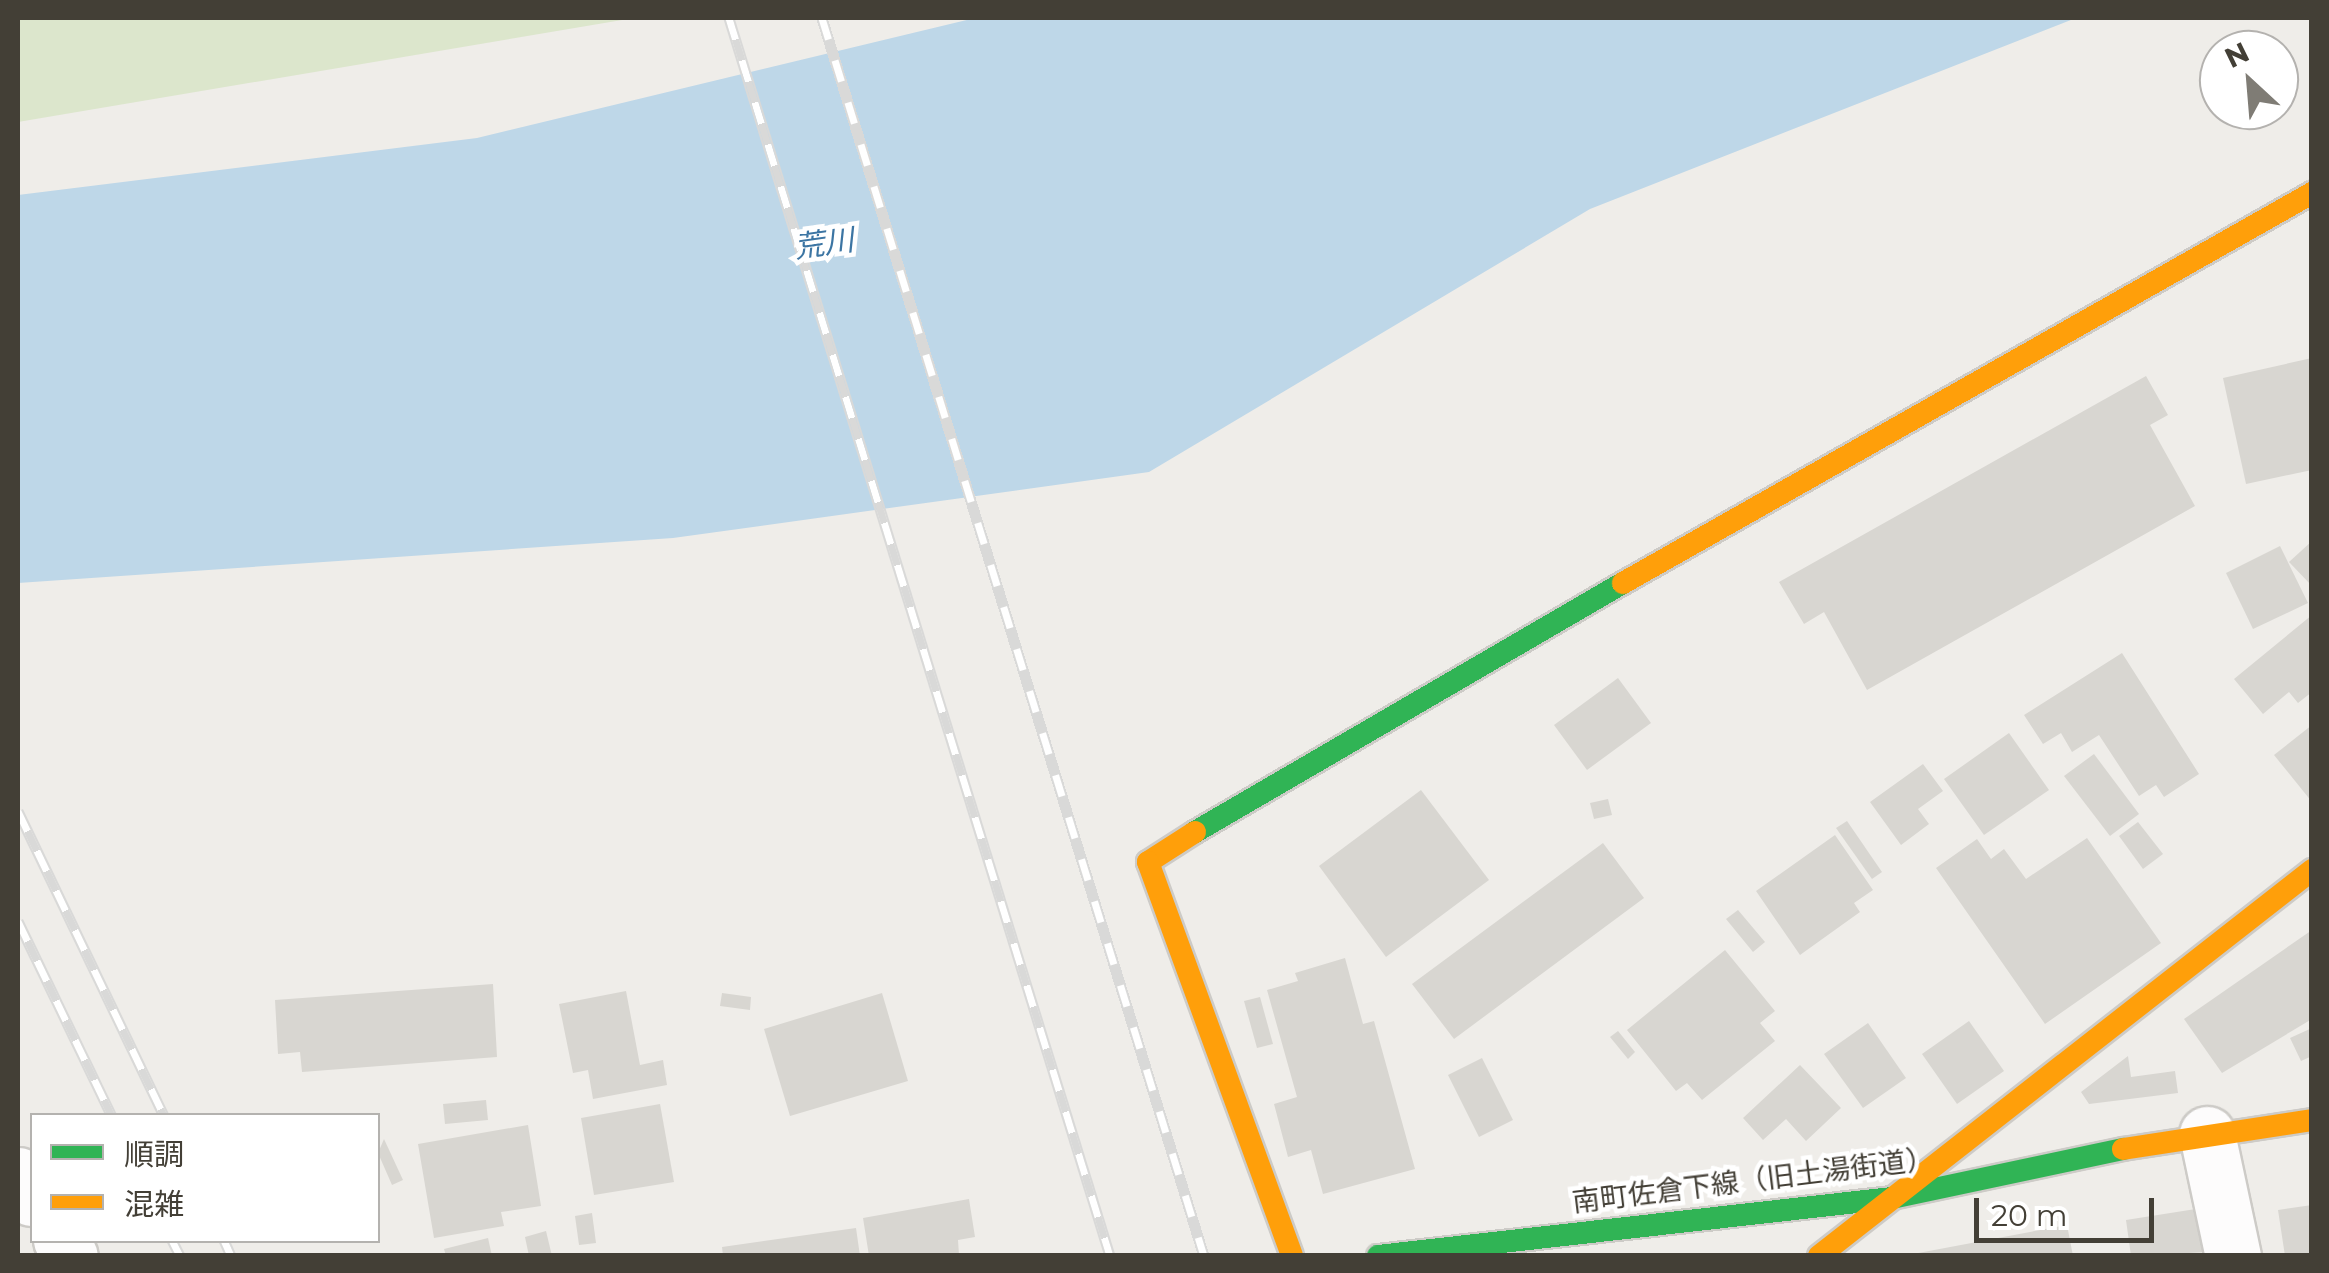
<!DOCTYPE html>
<meta charset="utf-8">
<style>
body{margin:0}
#map{position:relative;width:2329px;height:1273px;overflow:hidden;background:#efede9;font-family:Montserrat,"Noto Sans JP",sans-serif}
div>[style]{position:absolute}
[style*='--x']{left:calc(var(--x)*1px);top:calc(var(--y)*1px);width:calc(var(--w)*1px);rotate:calc(var(--a)*1deg)}
.green>*{inset:0;background:#dce6cc}
.water>*{inset:0;background:#bed7e8}
.building>*{inset:0;background:#d8d6d1}
.roads{filter:drop-shadow(2px 0 #cdcbc7) drop-shadow(-2px 0 #cdcbc7) drop-shadow(0 2px #cdcbc7) drop-shadow(0 -2px #cdcbc7)}
.street>*{height:55px;margin:-27.5px;padding:0 27.5px;transform-origin:27.5px;border-radius:27.5px;background:#fdfcfc}
.fast>*{height:22px;margin:-11px;padding:0 11px;transform-origin:11px;border-radius:11px;background:#30b455}
.slow>*{height:22px;margin:-11px;padding:0 11px;transform-origin:11px;border-radius:11px;background:#ff9f0a}
.rail>*{height:11px;margin-top:-5.5px;transform-origin:0;background:repeating-linear-gradient(90deg,#fff 0 22px,#d9d9d8 0 44px);box-sizing:border-box;border-block:2px solid #d9d9d8}
span{translate:-50% -50%;white-space:nowrap;text-align:center;line-height:1.15;-webkit-text-stroke:9px #fff;paint-order:stroke}
.street-label{font-size:28px;color:#433f36}
.water-label{font-size:30px;color:#3c75a3;font-style:italic}
.frame{position:absolute;inset:0;border:20px solid #433f36;pointer-events:none}
.legend{position:absolute;left:30px;top:1113px;width:350px;height:130px;box-sizing:border-box;background:#fff;border:2px solid #b4b2af;margin:0;padding:12px 18px;list-style:none;font-size:30px;color:#433f36}
.legend li{display:flex;align-items:center;gap:20px;height:50px}
.legend b{width:50px;border:2px solid #b4b2af}
.north{position:absolute;left:2199px;top:30px;width:100px;height:100px;box-sizing:border-box;background:#fff;border:2px solid #b4b2af;border-radius:50%;rotate:334deg;font-size:28px;font-weight:700;line-height:40px;text-align:center;color:#433f36}
.north::after{content:'';display:block;margin:auto;width:35px;height:45px;background:#7f7c75;clip-path:polygon(50% 0,100% 100%,50% 72%,0 100%)}
.scale{position:absolute;left:1974px;top:1198px;width:180px;height:45px;box-sizing:border-box;border:5px solid #433f36;border-top:0;padding-left:12px;font-size:30px;line-height:35px;white-space:nowrap;color:#433f36;-webkit-text-stroke:8px #fff;paint-order:stroke}
</style>
<div id="map">
<div class="green">
<i style="clip-path:polygon(18px 18px,634px 18px,18px 122px)"></i>
</div>
<div class="water">
<i style="clip-path:polygon(975px 18px,2076px 18px,1590px 209px,1149px 472px,673px 538px,18px 583px,18px 195px,477px 138px)"></i>
</div>
<div class="building">
<i style="clip-path:polygon(2312px 358px,2312px 470px,2246px 484px,2223px 378px)"></i>
<i style="clip-path:polygon(2146px 376px,2168px 415px,2150px 425px,2195px 506px,1867px 690px,1824px 612px,1804px 624px,1779px 582px)"></i>
<i style="clip-path:polygon(2312px 541px,2312px 586px,2289px 562px)"></i>
<i style="clip-path:polygon(2280px 546px,2308px 603px,2253px 629px,2226px 573px)"></i>
<i style="clip-path:polygon(2312px 615px,2312px 692px,2298px 703px,2289px 692px,2263px 714px,2234px 679px)"></i>
<i style="clip-path:polygon(2122px 653px,2199px 774px,2164px 797px,2156px 785px,2139px 796px,2099px 735px,2072px 752px,2061px 733px,2043px 744px,2024px 715px)"></i>
<i style="clip-path:polygon(1618px 678px,1651px 723px,1587px 770px,1554px 725px)"></i>
<i style="clip-path:polygon(2312px 725px,2312px 802px,2274px 755px)"></i>
<i style="clip-path:polygon(2009px 733px,2049px 790px,1984px 835px,1944px 779px)"></i>
<i style="clip-path:polygon(2094px 754px,2139px 814px,2110px 836px,2064px 776px)"></i>
<i style="clip-path:polygon(1923px 764px,1943px 791px,1918px 809px,1929px 824px,1901px 845px,1870px 802px)"></i>
<i style="clip-path:polygon(1421px 790px,1489px 880px,1386px 957px,1319px 866px)"></i>
<i style="clip-path:polygon(1608px 799px,1612px 815px,1594px 819px,1590px 803px)"></i>
<i style="clip-path:polygon(1847px 821px,1882px 872px,1872px 879px,1836px 828px)"></i>
<i style="clip-path:polygon(2138px 822px,2163px 854px,2143px 869px,2119px 836px)"></i>
<i style="clip-path:polygon(1835px 835px,1873px 890px,1854px 903px,1860px 912px,1800px 955px,1756px 891px)"></i>
<i style="clip-path:polygon(2087px 838px,2161px 943px,2045px 1024px,1936px 868px,1977px 839px,1991px 859px,2004px 849px,2026px 879px)"></i>
<i style="clip-path:polygon(1603px 843px,1644px 898px,1454px 1039px,1412px 984px)"></i>
<i style="clip-path:polygon(1738px 910px,1765px 942px,1753px 952px,1726px 919px)"></i>
<i style="clip-path:polygon(2312px 930px,2312px 1019px,2222px 1073px,2184px 1019px)"></i>
<i style="clip-path:polygon(1725px 950px,1775px 1011px,1760px 1023px,1775px 1041px,1702px 1100px,1687px 1083px,1676px 1091px,1627px 1030px)"></i>
<i style="clip-path:polygon(1345px 958px,1363px 1024px,1374px 1021px,1415px 1169px,1323px 1194px,1311px 1150px,1288px 1157px,1274px 1104px,1297px 1097px,1267px 990px,1298px 981px,1295px 973px)"></i>
<i style="clip-path:polygon(493px 984px,497px 1057px,302px 1072px,300px 1052px,278px 1054px,275px 1000px)"></i>
<i style="clip-path:polygon(626px 991px,640px 1065px,663px 1060px,667px 1085px,593px 1099px,588px 1070px,573px 1073px,559px 1004px)"></i>
<i style="clip-path:polygon(722px 993px,751px 997px,750px 1010px,720px 1006px)"></i>
<i style="clip-path:polygon(882px 993px,908px 1081px,790px 1116px,764px 1029px)"></i>
<i style="clip-path:polygon(1260px 997px,1273px 1044px,1257px 1048px,1244px 1001px)"></i>
<i style="clip-path:polygon(1969px 1021px,2004px 1071px,1957px 1104px,1922px 1054px)"></i>
<i style="clip-path:polygon(1868px 1023px,1906px 1078px,1863px 1108px,1824px 1054px)"></i>
<i style="clip-path:polygon(2312px 1028px,2312px 1056px,2301px 1061px,2290px 1038px)"></i>
<i style="clip-path:polygon(1618px 1031px,1635px 1052px,1628px 1059px,1610px 1037px)"></i>
<i style="clip-path:polygon(2128px 1056px,2131px 1077px,2175px 1071px,2178px 1093px,2089px 1104px,2081px 1092px)"></i>
<i style="clip-path:polygon(1482px 1058px,1513px 1120px,1479px 1137px,1448px 1075px)"></i>
<i style="clip-path:polygon(1800px 1065px,1841px 1108px,1806px 1141px,1786px 1119px,1763px 1140px,1743px 1118px)"></i>
<i style="clip-path:polygon(486px 1100px,488px 1120px,445px 1124px,443px 1104px)"></i>
<i style="clip-path:polygon(660px 1104px,674px 1182px,594px 1195px,581px 1118px)"></i>
<i style="clip-path:polygon(528px 1125px,541px 1206px,501px 1212px,504px 1226px,434px 1238px,418px 1144px)"></i>
<i style="clip-path:polygon(384px 1139px,403px 1180px,392px 1185px,378px 1153px)"></i>
<i style="clip-path:polygon(969px 1199px,975px 1237px,958px 1240px,959px 1255px,869px 1256px,863px 1218px)"></i>
<i style="clip-path:polygon(2312px 1205px,2312px 1256px,2285px 1256px,2278px 1210px)"></i>
<i style="clip-path:polygon(2202px 1208px,2208px 1252px,2131px 1256px,2126px 1220px)"></i>
<i style="clip-path:polygon(592px 1213px,596px 1243px,579px 1245px,575px 1216px)"></i>
<i style="clip-path:polygon(2067px 1225px,2073px 1256px,1914px 1256px,1913px 1254px)"></i>
<i style="clip-path:polygon(856px 1228px,860px 1256px,723px 1256px,722px 1247px)"></i>
<i style="clip-path:polygon(546px 1231px,552px 1256px,529px 1256px,525px 1237px)"></i>
<i style="clip-path:polygon(488px 1238px,492px 1256px,446px 1256px,444px 1249px)"></i>
</div>
<div class="roads">
<div class="street">
<i style="--x:2207;--y:1134;--w:125;--a:78"></i>
<i style="--x:18;--y:1175;--w:27;--a:59"></i>
<i style="--x:61;--y:1240;--w:18;--a:61"></i>
</div>
<div class="fast">
<i style="--x:1195;--y:832;--w:495;--a:-30.2"></i>
<i style="--x:1378;--y:1256;--w:517;--a:-6.44"></i>
<i style="--x:1892;--y:1198;--w:236;--a:-12"></i>
</div>
<div class="slow">
<i style="--x:1623;--y:583;--w:792;--a:-29.51"></i>
<i style="--x:1195;--y:832;--w:56;--a:147.4"></i>
<i style="--x:1148;--y:862;--w:419;--a:69.9"></i>
<i style="--x:2123;--y:1149;--w:191;--a:-8.7"></i>
<i style="--x:1819;--y:1256;--w:626;--a:-38.06"></i>
</div>
</div>
<div class="rail">
<i style="--x:729;--y:18;--w:1295;--a:72.89"></i>
<i style="--x:822;--y:18;--w:1296;--a:72.85"></i>
<i style="--x:18;--y:811;--w:338;--a:64.4"></i>
<i style="--x:18;--y:921;--w:216;--a:64.3"></i>
<i style="--x:172;--y:1240;--w:18;--a:63"></i>
<i style="--x:224;--y:1240;--w:17;--a:66"></i>
</div>
<div class="street-label">
<span style="left:1753px;top:1180px;rotate:-7deg">南町佐倉下線（旧土湯街道）</span>
</div>
<div class="water-label">
<span style="left:824px;top:244px;rotate:-8deg">荒川</span>
</div>
<div class="frame"></div>
<ul class="legend">
<li><b style="height:12px;background:#30b455"></b>順調</li>
<li><b style="height:12px;background:#ff9f0a"></b>混雑</li>
</ul>
<div class="north">N</div>
<div class="scale">20 m</div>
</div>
